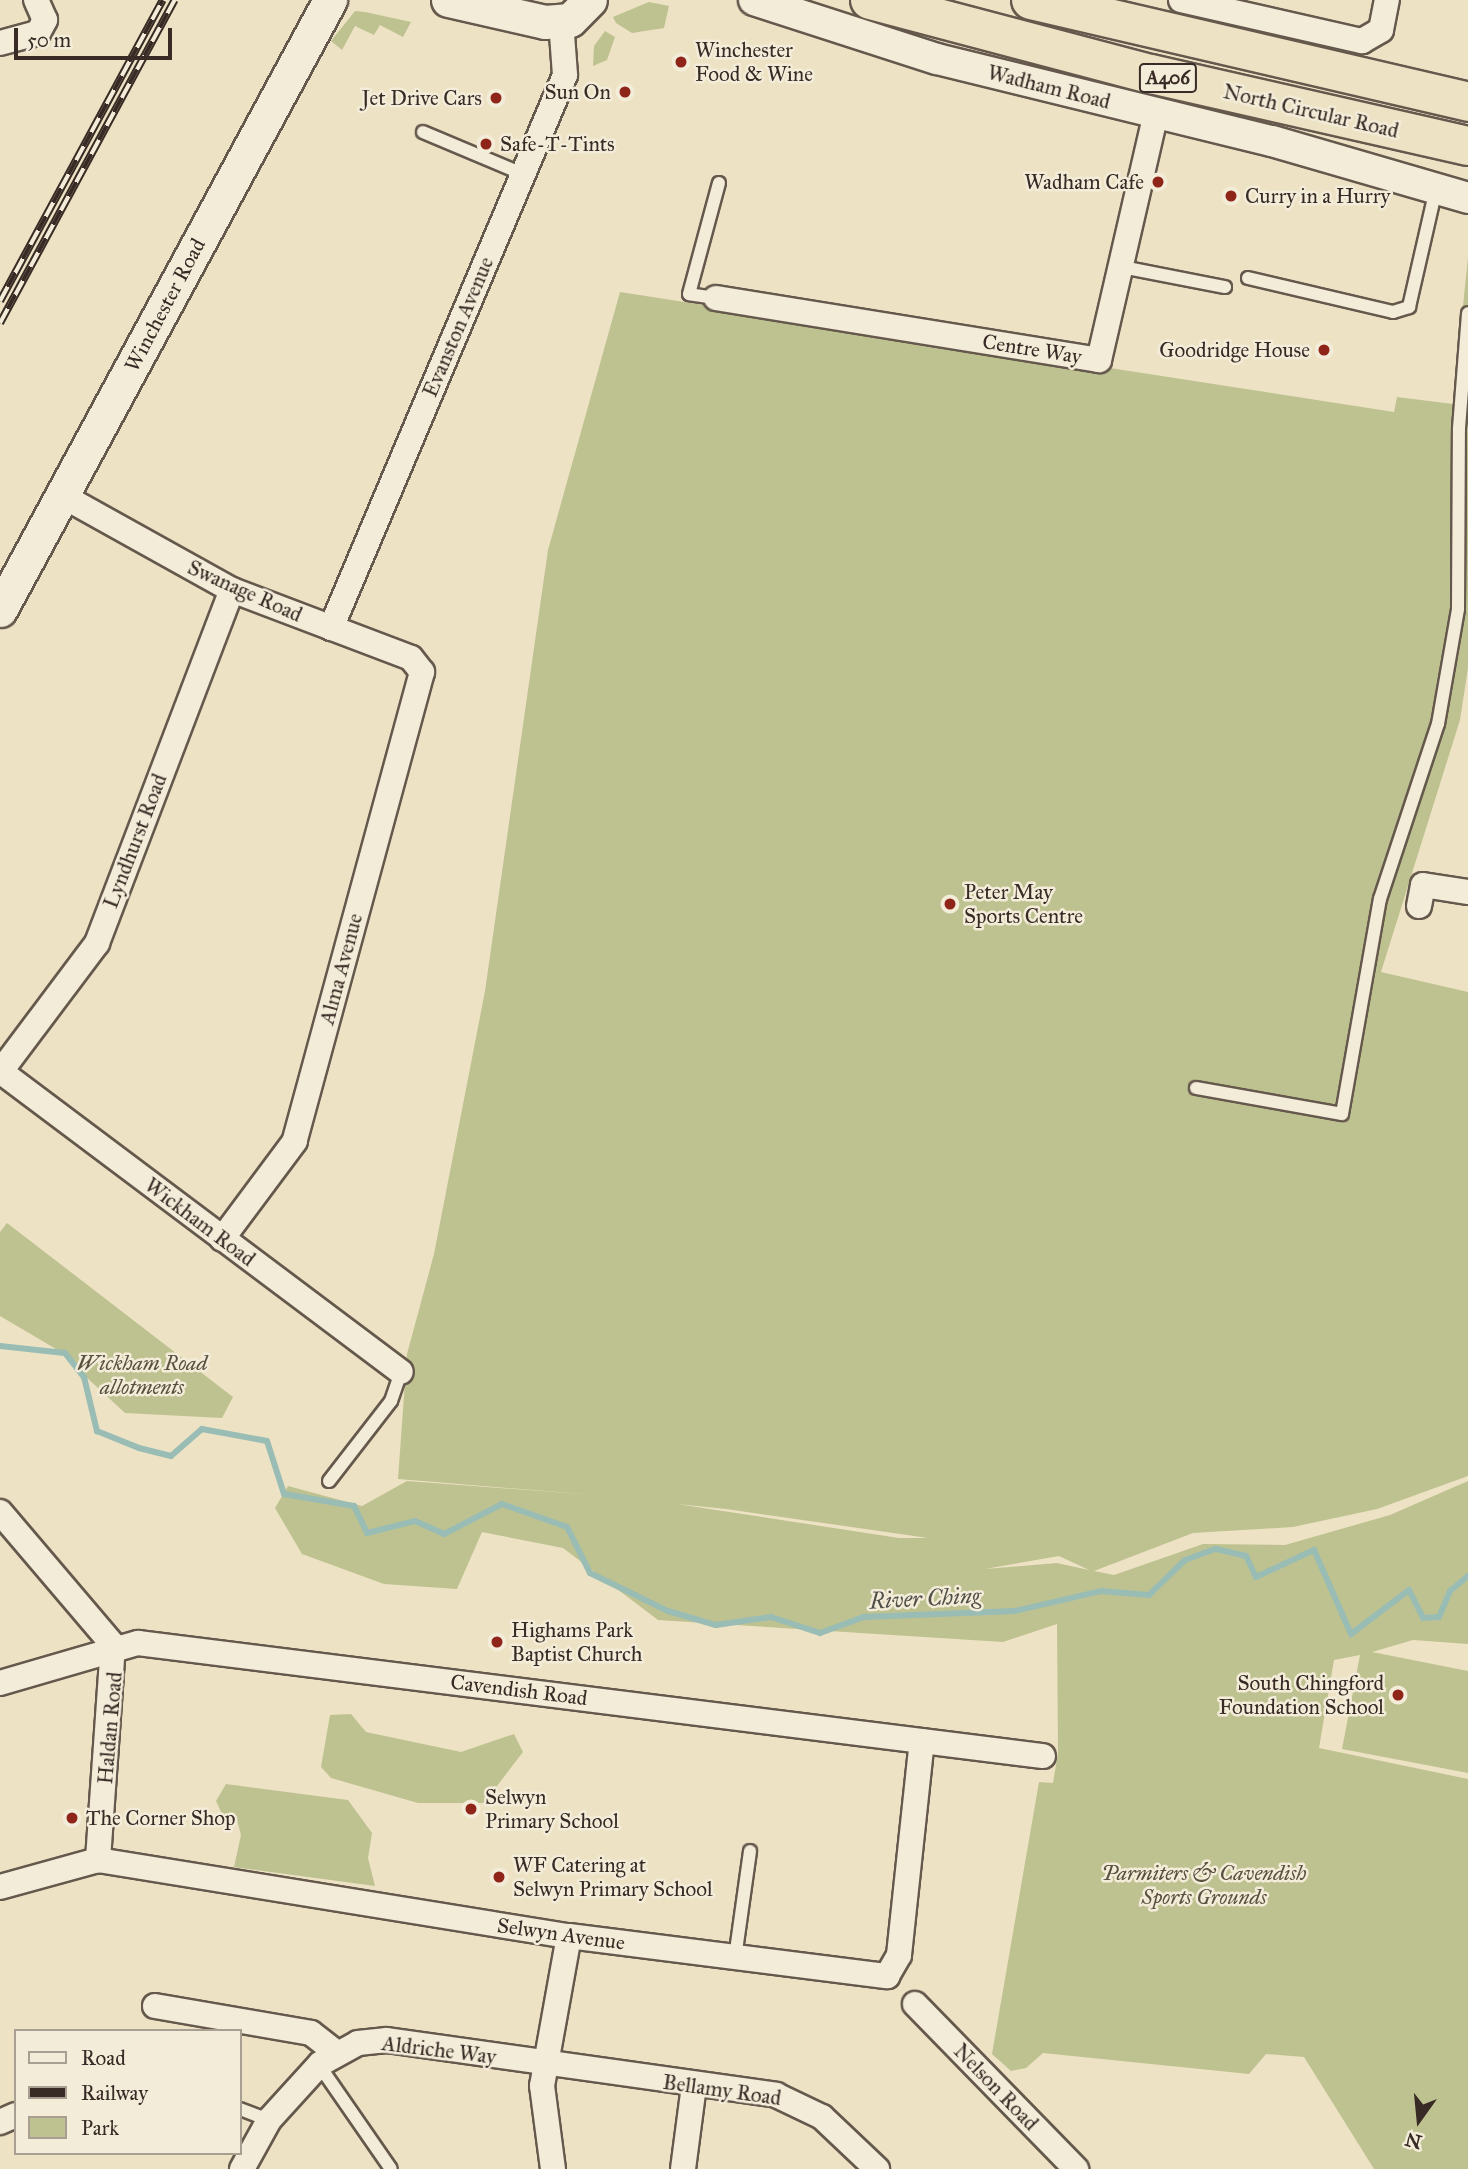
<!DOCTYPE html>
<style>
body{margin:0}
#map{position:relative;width:1468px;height:2169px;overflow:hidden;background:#ede2c4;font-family:"IM FELL Great Primer",serif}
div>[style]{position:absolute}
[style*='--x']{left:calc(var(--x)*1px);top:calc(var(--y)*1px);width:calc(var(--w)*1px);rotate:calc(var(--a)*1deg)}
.green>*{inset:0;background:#bec290}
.stream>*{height:6px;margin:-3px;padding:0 3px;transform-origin:3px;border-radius:3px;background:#99bdb5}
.roads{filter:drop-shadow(2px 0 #65584c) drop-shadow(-2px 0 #65584c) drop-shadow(0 2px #65584c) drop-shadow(0 -2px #65584c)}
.service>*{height:12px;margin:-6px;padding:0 6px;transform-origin:6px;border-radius:6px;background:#f3ecd9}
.minor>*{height:24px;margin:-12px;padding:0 12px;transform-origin:12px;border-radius:12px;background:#f3ecd9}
.tertiary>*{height:30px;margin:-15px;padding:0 15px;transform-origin:15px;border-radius:15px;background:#f3ecd9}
.secondary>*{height:33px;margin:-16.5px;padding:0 16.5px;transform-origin:16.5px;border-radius:16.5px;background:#f3ecd9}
.trunk>*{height:38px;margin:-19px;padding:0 19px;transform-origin:19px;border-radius:19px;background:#ede2c4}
.rail>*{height:8px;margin-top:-4px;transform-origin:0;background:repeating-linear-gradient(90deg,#f3ecd9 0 16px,#382a24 0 32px);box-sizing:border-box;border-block:2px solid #382a24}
.dots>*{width:19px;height:19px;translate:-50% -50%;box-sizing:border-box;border:4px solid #f3ecd9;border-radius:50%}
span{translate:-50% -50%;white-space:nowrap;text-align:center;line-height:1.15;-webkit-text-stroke:5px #f3ecd9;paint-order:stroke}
.shield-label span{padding:2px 5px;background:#f3ecd9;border:2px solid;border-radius:5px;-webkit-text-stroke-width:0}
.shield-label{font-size:19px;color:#382a24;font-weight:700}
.poi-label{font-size:21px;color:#382a24}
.left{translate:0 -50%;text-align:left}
.right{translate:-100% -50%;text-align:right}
.street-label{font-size:21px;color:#382a24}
.park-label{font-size:21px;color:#5a503f;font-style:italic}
.water-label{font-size:23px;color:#504f48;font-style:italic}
.legend{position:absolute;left:14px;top:2029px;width:228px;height:126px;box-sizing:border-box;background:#f3ecd9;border:2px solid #a89e91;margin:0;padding:9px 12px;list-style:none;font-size:21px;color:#382a24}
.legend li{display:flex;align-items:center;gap:14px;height:35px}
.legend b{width:35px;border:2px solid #a89e91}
.north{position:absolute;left:1384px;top:2085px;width:70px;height:70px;-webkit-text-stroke:5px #f3ecd9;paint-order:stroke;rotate:195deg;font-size:19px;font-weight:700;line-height:28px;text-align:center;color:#382a24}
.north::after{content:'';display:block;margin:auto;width:24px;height:32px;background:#382a24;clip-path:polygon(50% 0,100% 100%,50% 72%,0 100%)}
.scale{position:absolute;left:14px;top:28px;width:158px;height:32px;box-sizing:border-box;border:4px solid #382a24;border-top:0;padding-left:9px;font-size:21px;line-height:24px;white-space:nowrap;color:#382a24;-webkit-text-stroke:5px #f3ecd9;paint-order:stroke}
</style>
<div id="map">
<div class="green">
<i style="clip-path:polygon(649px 2px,669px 6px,664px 28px,632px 33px,616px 23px,613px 17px)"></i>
<i style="clip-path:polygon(355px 11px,365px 12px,411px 22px,403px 37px,380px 25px,374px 35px,355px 26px,342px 50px,331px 41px)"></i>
<i style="clip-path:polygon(605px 31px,615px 37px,607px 60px,593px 66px,594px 46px)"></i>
<i style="clip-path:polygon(evenodd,1468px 257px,1468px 668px,1460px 720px,1381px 972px,1468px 992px,1468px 1476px,1377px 1509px,1293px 1527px,1193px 1533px,1094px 1571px,1114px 1575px,1203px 1544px,1285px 1545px,1390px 1515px,1468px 1481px,1468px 1644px,1413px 1640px,1372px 1652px,1468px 1671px,1468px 1773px,1342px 1749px,1360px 1655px,1334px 1660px,1319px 1748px,1468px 1779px,1468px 2169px,1374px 2169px,1304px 2057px,1266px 2054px,1249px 2074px,1043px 2053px,1026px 2068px,1011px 2071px,992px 2054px,1039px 1782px,1053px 1783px,1058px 1753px,1057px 1624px,1003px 1642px,658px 1620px,563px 1548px,482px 1532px,457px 1589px,384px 1584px,302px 1554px,275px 1508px,288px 1486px,362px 1506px,407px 1481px,594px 1495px,398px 1479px,407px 1354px,434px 1254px,485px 991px,548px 550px,620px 292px,1394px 412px,1397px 397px,1453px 404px,1468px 257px,677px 1504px,726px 1509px,928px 1538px,899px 1538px,677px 1504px,1468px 257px,1059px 1556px,1089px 1570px,1057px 1563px,985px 1569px,1059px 1556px)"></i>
<i style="clip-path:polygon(7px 1223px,233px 1397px,222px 1418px,125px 1413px,56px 1349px,0 1316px,0 1232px)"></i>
<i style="clip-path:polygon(351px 1714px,366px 1732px,461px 1752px,514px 1734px,523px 1752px,484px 1803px,418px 1803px,331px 1778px,321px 1767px,330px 1715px)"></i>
<i style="clip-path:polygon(226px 1784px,348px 1800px,372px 1833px,368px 1858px,375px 1886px,234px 1867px,241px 1835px,237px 1820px,223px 1816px,216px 1801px)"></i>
</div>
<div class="stream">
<i style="--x:0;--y:1346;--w:65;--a:6.1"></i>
<i style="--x:65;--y:1353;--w:31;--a:52"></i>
<i style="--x:84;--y:1377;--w:56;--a:76.5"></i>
<i style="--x:97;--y:1431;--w:45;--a:22"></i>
<i style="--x:139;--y:1448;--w:33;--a:14"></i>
<i style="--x:171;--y:1456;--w:41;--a:-41.1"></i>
<i style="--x:202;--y:1429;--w:66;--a:10.5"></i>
<i style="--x:267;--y:1441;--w:56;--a:72.2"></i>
<i style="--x:284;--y:1494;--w:71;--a:9.7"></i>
<i style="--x:354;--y:1506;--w:30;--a:64"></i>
<i style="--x:367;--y:1533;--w:49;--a:-14"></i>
<i style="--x:415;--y:1521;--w:32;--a:24"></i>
<i style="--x:444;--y:1534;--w:65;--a:-27.3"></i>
<i style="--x:502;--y:1504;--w:69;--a:19.5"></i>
<i style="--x:567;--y:1527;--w:51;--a:63.4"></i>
<i style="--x:590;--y:1573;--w:87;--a:26"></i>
<i style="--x:668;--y:1611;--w:50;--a:16.3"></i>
<i style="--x:716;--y:1625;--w:56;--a:-8.3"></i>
<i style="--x:771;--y:1617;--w:52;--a:18.1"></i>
<i style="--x:820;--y:1633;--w:47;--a:-20"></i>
<i style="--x:864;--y:1617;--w:151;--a:-2.3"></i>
<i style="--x:1015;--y:1611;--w:88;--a:-13.1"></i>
<i style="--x:1101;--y:1591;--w:48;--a:4.8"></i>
<i style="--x:1149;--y:1595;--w:50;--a:-44.2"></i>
<i style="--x:1185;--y:1560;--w:33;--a:-20"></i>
<i style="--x:1216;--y:1549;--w:31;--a:13"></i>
<i style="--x:1246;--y:1556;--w:23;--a:65"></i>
<i style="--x:1256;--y:1577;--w:64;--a:-25"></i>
<i style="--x:1314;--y:1550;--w:92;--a:66.2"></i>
<i style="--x:1351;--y:1634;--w:73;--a:-37.2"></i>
<i style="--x:1409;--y:1590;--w:31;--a:63"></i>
<i style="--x:1423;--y:1618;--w:16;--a:-4"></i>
<i style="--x:1439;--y:1617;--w:28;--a:-67"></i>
<i style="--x:1450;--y:1591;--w:23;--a:-40"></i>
</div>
<div class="roads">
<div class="service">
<i style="--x:423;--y:132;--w:108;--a:22.8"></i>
<i style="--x:1122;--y:267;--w:105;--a:11"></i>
<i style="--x:1248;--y:278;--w:149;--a:13.2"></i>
<i style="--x:1393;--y:312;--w:17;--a:-17"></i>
<i style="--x:1409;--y:307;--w:121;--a:-77.1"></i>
<i style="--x:716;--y:298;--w:27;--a:-172"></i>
<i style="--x:689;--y:294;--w:115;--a:-74.9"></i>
<i style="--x:1196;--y:1088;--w:148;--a:10.1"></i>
<i style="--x:1342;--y:1114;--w:218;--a:-80"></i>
<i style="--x:1380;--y:899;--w:184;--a:-71.7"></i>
<i style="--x:1438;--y:724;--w:117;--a:-80.1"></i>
<i style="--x:1458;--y:609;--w:181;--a:-89.7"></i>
<i style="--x:1459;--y:428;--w:115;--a:-85.5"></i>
<i style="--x:329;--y:1481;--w:101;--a:-52.2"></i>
<i style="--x:391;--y:1401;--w:31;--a:-71"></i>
<i style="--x:735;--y:1958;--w:108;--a:-82"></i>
<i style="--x:319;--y:2065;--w:126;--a:55.3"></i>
<i style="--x:240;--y:2109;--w:31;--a:21"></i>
</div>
<div class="minor">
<i style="--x:1181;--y:0;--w:186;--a:12.8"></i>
<i style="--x:1362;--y:41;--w:22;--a:-30"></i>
<i style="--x:1381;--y:30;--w:31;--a:-79"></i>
<i style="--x:0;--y:43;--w:39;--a:-15"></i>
<i style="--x:38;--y:33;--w:15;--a:-62"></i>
<i style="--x:45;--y:20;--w:22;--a:-114"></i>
<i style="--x:716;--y:298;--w:388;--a:9.2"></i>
<i style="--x:1099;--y:360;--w:253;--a:-77"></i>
<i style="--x:63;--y:496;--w:193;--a:29.1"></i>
<i style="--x:232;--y:590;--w:191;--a:20.8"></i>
<i style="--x:411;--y:658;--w:18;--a:52"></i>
<i style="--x:422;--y:672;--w:486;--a:105.2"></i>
<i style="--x:295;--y:1141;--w:122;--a:126.7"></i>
<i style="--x:331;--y:628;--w:600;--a:-67.06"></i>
<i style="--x:565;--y:75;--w:54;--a:-94.2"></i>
<i style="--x:1419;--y:906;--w:21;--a:-79"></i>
<i style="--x:1423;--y:885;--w:46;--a:8.8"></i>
<i style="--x:0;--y:1071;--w:501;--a:36.89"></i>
<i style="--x:1;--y:1071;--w:160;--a:-53.1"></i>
<i style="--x:97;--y:943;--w:378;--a:-69.1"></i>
<i style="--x:0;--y:1512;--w:175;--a:49.6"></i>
<i style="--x:113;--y:1645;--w:216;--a:94"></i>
<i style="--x:0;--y:1683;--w:144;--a:-16.2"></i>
<i style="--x:138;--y:1643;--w:912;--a:7.12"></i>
<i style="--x:0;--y:1887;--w:102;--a:-15.4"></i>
<i style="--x:98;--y:1860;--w:477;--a:9.2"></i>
<i style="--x:569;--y:1936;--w:321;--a:7.2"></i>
<i style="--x:887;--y:1976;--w:24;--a:-60"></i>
<i style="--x:899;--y:1955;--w:215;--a:-83.9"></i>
<i style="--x:915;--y:2004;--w:231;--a:45.7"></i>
<i style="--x:155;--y:2006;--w:158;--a:9.8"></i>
<i style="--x:311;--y:2033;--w:33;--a:38"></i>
<i style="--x:0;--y:2122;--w:17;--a:-24"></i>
<i style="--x:242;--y:2169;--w:56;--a:-61.1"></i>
<i style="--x:269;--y:2120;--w:76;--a:-47.7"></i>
<i style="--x:320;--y:2064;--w:43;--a:-28.9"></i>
<i style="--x:358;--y:2043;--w:29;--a:-6"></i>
<i style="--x:387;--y:2040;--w:393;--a:8"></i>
<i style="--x:776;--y:2095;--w:51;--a:25.6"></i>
<i style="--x:822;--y:2117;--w:76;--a:43.4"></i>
<i style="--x:553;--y:2169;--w:84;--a:-97.5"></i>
<i style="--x:542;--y:2086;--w:152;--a:-79.8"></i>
<i style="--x:683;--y:2169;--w:85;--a:-82.5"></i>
</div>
<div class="tertiary">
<i style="--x:754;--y:0;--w:192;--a:17.9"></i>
<i style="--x:937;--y:59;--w:345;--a:13.8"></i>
<i style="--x:1272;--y:141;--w:204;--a:16.2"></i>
</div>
<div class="secondary">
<i style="--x:448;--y:0;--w:99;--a:12.8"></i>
<i style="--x:545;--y:22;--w:25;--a:-5"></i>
<i style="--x:570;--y:20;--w:28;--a:-45"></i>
<i style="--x:0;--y:610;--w:694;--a:-61.59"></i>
</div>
<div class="trunk">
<i style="--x:870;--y:0;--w:291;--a:14.8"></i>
<i style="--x:1151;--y:74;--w:325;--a:12.8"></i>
<i style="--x:1031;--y:0;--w:449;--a:13.1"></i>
</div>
</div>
<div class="rail">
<i style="--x:0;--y:301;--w:342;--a:-61.6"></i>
<i style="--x:0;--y:323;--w:367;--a:-61.6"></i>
</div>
<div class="dots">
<i style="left:681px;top:62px;background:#8f2418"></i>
<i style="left:625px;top:92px;background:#8f2418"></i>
<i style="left:496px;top:98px;background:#8f2418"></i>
<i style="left:486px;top:144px;background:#8f2418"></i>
<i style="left:1158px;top:182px;background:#8f2418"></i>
<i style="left:1231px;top:196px;background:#8f2418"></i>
<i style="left:1324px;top:350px;background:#8f2418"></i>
<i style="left:950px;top:904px;background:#8f2418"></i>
<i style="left:497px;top:1642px;background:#8f2418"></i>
<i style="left:1398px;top:1695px;background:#8f2418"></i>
<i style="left:471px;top:1809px;background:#8f2418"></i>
<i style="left:72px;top:1818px;background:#8f2418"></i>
<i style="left:499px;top:1877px;background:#8f2418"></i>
</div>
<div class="shield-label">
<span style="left:1168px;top:78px">A406</span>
</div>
<div class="poi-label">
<span class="left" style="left:695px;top:62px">Winchester<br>Food &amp; Wine</span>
<span class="right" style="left:611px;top:92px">Sun On</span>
<span class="right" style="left:482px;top:98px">Jet Drive Cars</span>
<span class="left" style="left:500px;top:144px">Safe-T-Tints</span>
<span class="right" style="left:1144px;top:182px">Wadham Cafe</span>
<span class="left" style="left:1245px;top:196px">Curry in a Hurry</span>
<span class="right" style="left:1310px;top:350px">Goodridge House</span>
<span class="left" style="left:964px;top:904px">Peter May<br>Sports Centre</span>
<span class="left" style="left:511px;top:1642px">Highams Park<br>Baptist Church</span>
<span class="right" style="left:1384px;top:1695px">South Chingford<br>Foundation School</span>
<span class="left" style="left:485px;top:1809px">Selwyn<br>Primary School</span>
<span class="left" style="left:86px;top:1818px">The Corner Shop</span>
<span class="left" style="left:513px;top:1877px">WF Catering at<br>Selwyn Primary School</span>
</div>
<div class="street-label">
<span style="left:1049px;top:87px;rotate:14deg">Wadham Road</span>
<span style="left:1311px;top:111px;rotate:13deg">North Circular Road</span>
<span style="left:165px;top:305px;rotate:-62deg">Winchester Road</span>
<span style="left:458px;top:327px;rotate:-67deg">Evanston Avenue</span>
<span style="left:1032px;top:349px;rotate:9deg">Centre Way</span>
<span style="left:245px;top:591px;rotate:24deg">Swanage Road</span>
<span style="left:135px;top:841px;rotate:-69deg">Lyndhurst Road</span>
<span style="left:341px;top:969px;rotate:-75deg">Alma Avenue</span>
<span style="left:200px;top:1222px;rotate:37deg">Wickham Road</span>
<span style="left:519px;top:1690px;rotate:7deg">Cavendish Road</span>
<span style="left:110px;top:1728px;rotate:-85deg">Haldan Road</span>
<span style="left:561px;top:1934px;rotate:8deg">Selwyn Avenue</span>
<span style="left:439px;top:2050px;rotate:7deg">Aldriche Way</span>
<span style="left:996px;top:2087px;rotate:46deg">Nelson Road</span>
<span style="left:722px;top:2090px;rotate:8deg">Bellamy Road</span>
</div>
<div class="park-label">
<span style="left:142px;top:1375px">Wickham Road<br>allotments</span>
<span style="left:1204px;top:1885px">Parmiters &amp; Cavendish<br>Sports Grounds</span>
</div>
<div class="water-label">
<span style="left:925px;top:1598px;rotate:-3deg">River Ching</span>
</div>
<ul class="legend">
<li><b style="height:9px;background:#f3ecd9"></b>Road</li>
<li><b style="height:9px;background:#382a24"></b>Railway</li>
<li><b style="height:19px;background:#bec290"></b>Park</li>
</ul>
<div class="north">N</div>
<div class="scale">50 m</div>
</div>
